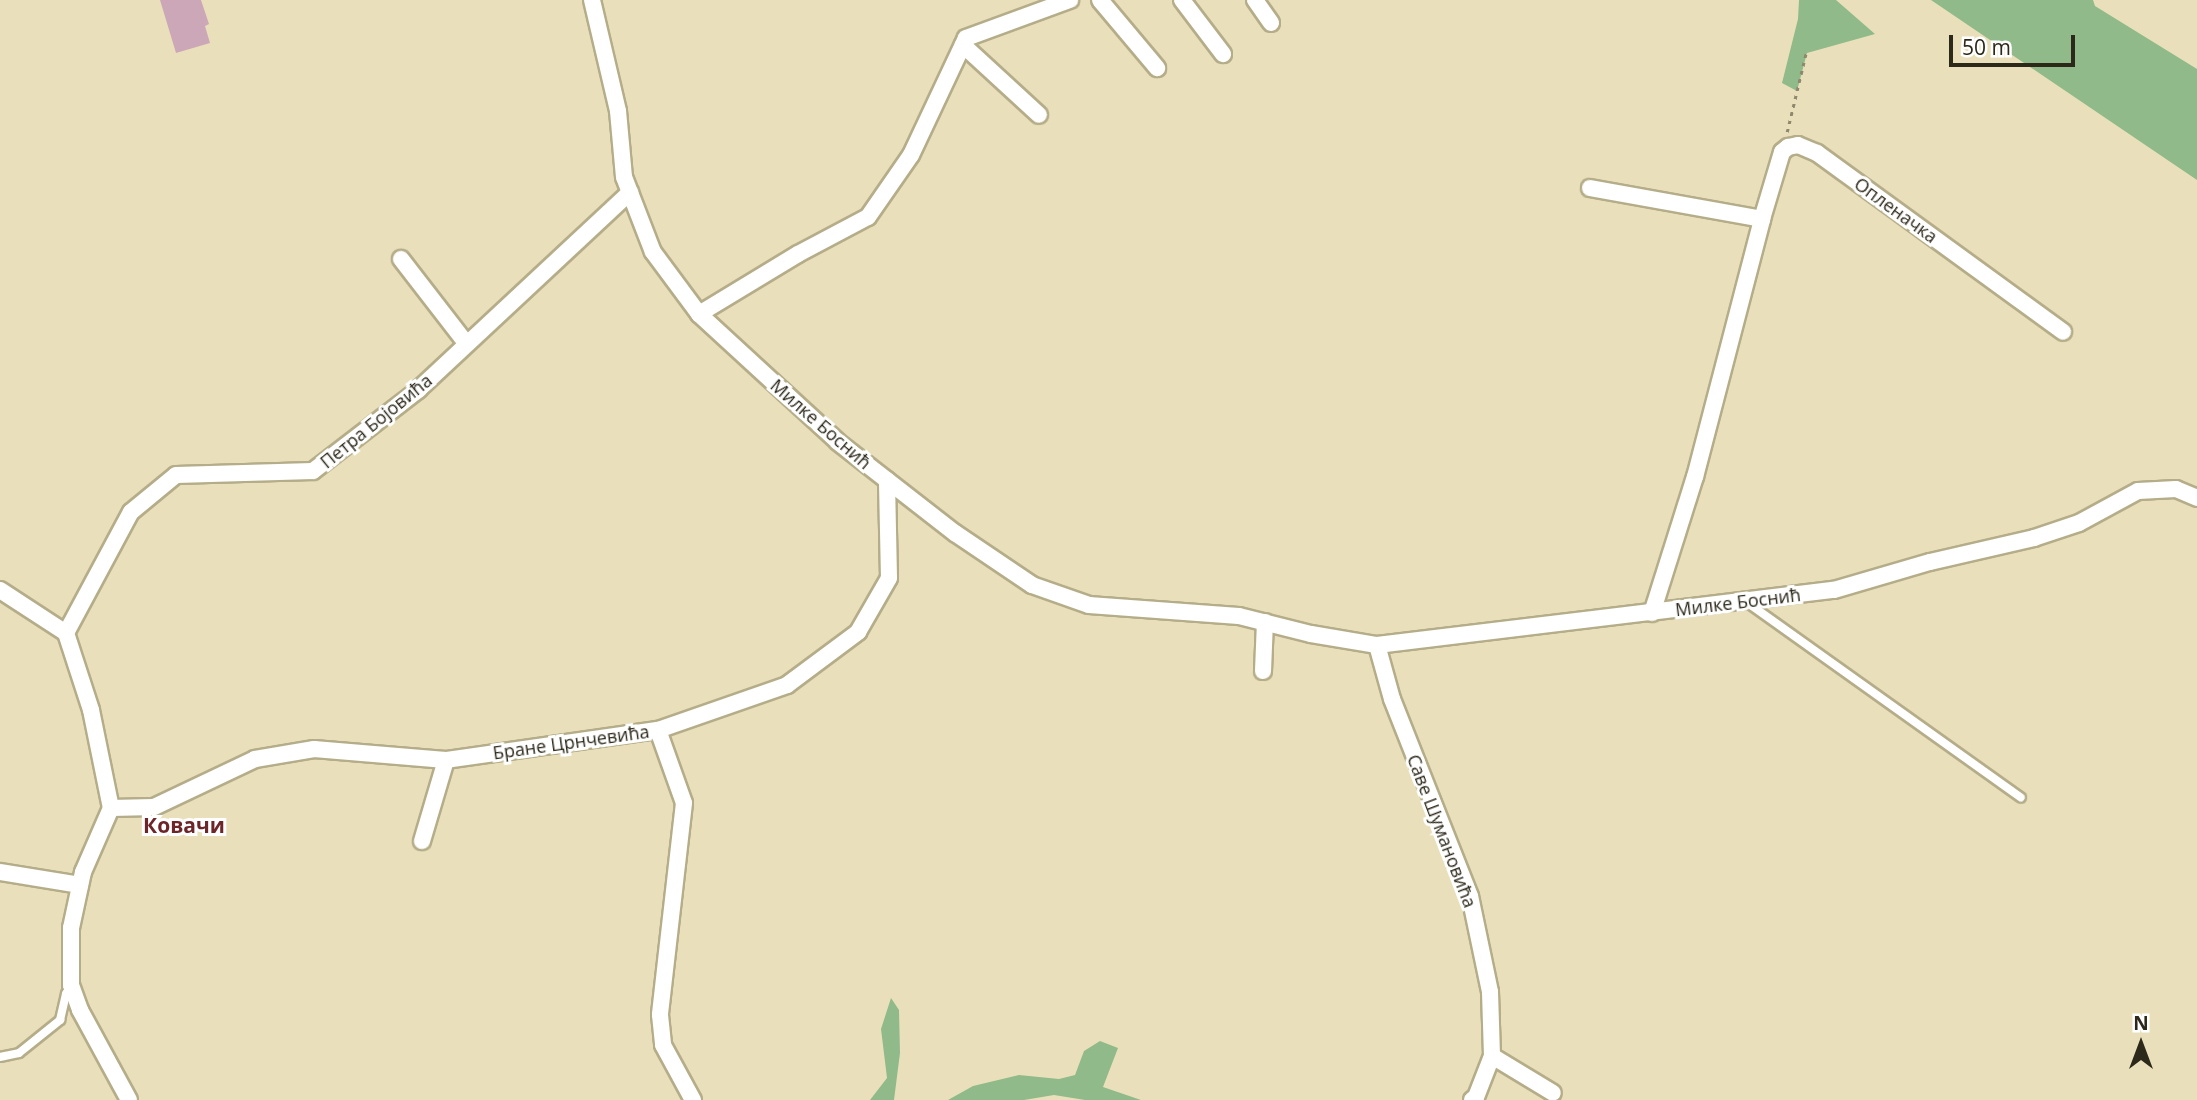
<!DOCTYPE html>
<meta charset="utf-8">
<style>
body{margin:0}
#map{position:relative;width:2197px;height:1100px;overflow:hidden;background:#e9e0bb;font-family:"Open Sans",sans-serif}
div>[style]{position:absolute}
[style*='--x']{left:calc(var(--x)*1px);top:calc(var(--y)*1px);width:calc(var(--w)*1px);rotate:calc(var(--a)*1deg)}
.green>*{inset:0;background:#90ba89}
.building>*{inset:0;background:#cca7b7}
.path>*{height:2.5px;margin-top:-1.25px;transform-origin:0;background:repeating-linear-gradient(90deg,#8f886e 0 3.5px,transparent 0 8.5px)}
.roads{filter:drop-shadow(2px 0 #b5ad89) drop-shadow(-2px 0 #b5ad89) drop-shadow(0 2px #b5ad89) drop-shadow(0 -2px #b5ad89)}
.service>*{height:8px;margin:-4px;padding:0 4px;transform-origin:4px;border-radius:4px;background:#fff}
.minor>*{height:16px;margin:-8px;padding:0 8px;transform-origin:8px;border-radius:8px;background:#fff}
span{translate:-50% -50%;white-space:nowrap;text-align:center;line-height:1.15;-webkit-text-stroke:6px #fff;paint-order:stroke}
.street-label{font-size:18px;color:#2c281a}
.quarter-label{font-size:21px;color:#6c2629;font-weight:700}
.north{position:absolute;left:2106px;top:1009px;width:70px;height:70px;-webkit-text-stroke:5px #fff;paint-order:stroke;rotate:0deg;font-size:19px;font-weight:700;line-height:28px;text-align:center;color:#2c281a}
.north::after{content:'';display:block;margin:auto;width:24px;height:32px;background:#2c281a;clip-path:polygon(50% 0,100% 100%,50% 72%,0 100%)}
.scale{position:absolute;left:1949px;top:35px;width:126px;height:32px;box-sizing:border-box;border:4px solid #2c281a;border-top:0;padding-left:9px;font-size:21px;line-height:24px;white-space:nowrap;color:#2c281a;-webkit-text-stroke:5px #fff;paint-order:stroke}
</style>
<div id="map">
<div class="green">
<i style="clip-path:polygon(1799px 0,1836px 0,1875px 34px,1807px 53px,1797px 91px,1782px 83px,1798px 19px)"></i>
<i style="clip-path:polygon(1931px 0,2093px 0,2095px 6px,2197px 69px,2197px 180px)"></i>
<i style="clip-path:polygon(891px 998px,899px 1010px,900px 1053px,894px 1100px,870px 1100px,887px 1078px,881px 1029px)"></i>
<i style="clip-path:polygon(1100px 1041px,1118px 1048px,1103px 1087px,1141px 1100px,1085px 1100px,1054px 1095px,1024px 1100px,948px 1100px,973px 1086px,1019px 1075px,1059px 1079px,1075px 1075px,1084px 1051px)"></i>
</div>
<div class="building">
<i style="clip-path:polygon(160px 0,201px 0,209px 24px,205px 26px,210px 43px,176px 53px)"></i>
</div>
<div class="path">
<i style="--x:1787;--y:132;--w:81;--a:-76.5"></i>
</div>
<div class="roads">
<div class="service">
<i style="--x:1748;--y:603;--w:335;--a:35.5"></i>
<i style="--x:0;--y:1057;--w:19;--a:-12"></i>
<i style="--x:19;--y:1053;--w:53;--a:-38.8"></i>
<i style="--x:60;--y:1020;--w:27;--a:-77"></i>
<i style="--x:66;--y:994;--w:10;--a:-61"></i>
</div>
<div class="minor">
<i style="--x:592;--y:0;--w:114;--a:76.8"></i>
<i style="--x:618;--y:111;--w:66;--a:84.8"></i>
<i style="--x:624;--y:177;--w:80;--a:68.9"></i>
<i style="--x:653;--y:252;--w:77;--a:53.4"></i>
<i style="--x:699;--y:314;--w:189;--a:42.6"></i>
<i style="--x:838;--y:442;--w:148;--a:37.9"></i>
<i style="--x:955;--y:533;--w:93;--a:34"></i>
<i style="--x:1032;--y:585;--w:60;--a:19.3"></i>
<i style="--x:1089;--y:605;--w:150;--a:4.2"></i>
<i style="--x:1239;--y:616;--w:74;--a:14"></i>
<i style="--x:1311;--y:634;--w:67;--a:9.5"></i>
<i style="--x:1377;--y:645;--w:460;--a:-6.9"></i>
<i style="--x:1834;--y:590;--w:100;--a:-16.3"></i>
<i style="--x:1930;--y:562;--w:107;--a:-13"></i>
<i style="--x:2034;--y:538;--w:47;--a:-18.4"></i>
<i style="--x:2079;--y:523;--w:67;--a:-28.5"></i>
<i style="--x:2138;--y:491;--w:38;--a:-3"></i>
<i style="--x:2176;--y:489;--w:23;--a:23"></i>
<i style="--x:1100;--y:0;--w:89;--a:50"></i>
<i style="--x:1182;--y:0;--w:68;--a:52.8"></i>
<i style="--x:1255;--y:0;--w:28;--a:55"></i>
<i style="--x:963;--y:45;--w:103;--a:42.6"></i>
<i style="--x:1590;--y:188;--w:175;--a:10.2"></i>
<i style="--x:401;--y:259;--w:106;--a:52.3"></i>
<i style="--x:699;--y:314;--w:116;--a:-31.2"></i>
<i style="--x:798;--y:254;--w:79;--a:-27.9"></i>
<i style="--x:868;--y:217;--w:75;--a:-55.3"></i>
<i style="--x:911;--y:155;--w:129;--a:-64.8"></i>
<i style="--x:966;--y:38;--w:111;--a:-20.1"></i>
<i style="--x:0;--y:590;--w:79;--a:33.1"></i>
<i style="--x:66;--y:633;--w:81;--a:72"></i>
<i style="--x:91;--y:710;--w:100;--a:78.5"></i>
<i style="--x:111;--y:808;--w:70;--a:113.6"></i>
<i style="--x:83;--y:872;--w:57;--a:102.1"></i>
<i style="--x:71;--y:928;--w:57;--a:90"></i>
<i style="--x:71;--y:985;--w:27;--a:70"></i>
<i style="--x:80;--y:1010;--w:102;--a:61.4"></i>
<i style="--x:1652;--y:613;--w:143;--a:-72.5"></i>
<i style="--x:1695;--y:477;--w:267;--a:-75.4"></i>
<i style="--x:1762;--y:219;--w:70;--a:-73.4"></i>
<i style="--x:1782;--y:152;--w:8;--a:-40"></i>
<i style="--x:1788;--y:147;--w:10;--a:-11"></i>
<i style="--x:1798;--y:145;--w:21;--a:23"></i>
<i style="--x:1817;--y:153;--w:304;--a:36"></i>
<i style="--x:66;--y:633;--w:137;--a:-61.8"></i>
<i style="--x:131;--y:512;--w:58;--a:-39.4"></i>
<i style="--x:176;--y:475;--w:137;--a:-1.7"></i>
<i style="--x:313;--y:471;--w:133;--a:-37.6"></i>
<i style="--x:418;--y:390;--w:290;--a:-43"></i>
<i style="--x:1377;--y:645;--w:56;--a:74.5"></i>
<i style="--x:1392;--y:699;--w:212;--a:68.4"></i>
<i style="--x:1470;--y:896;--w:98;--a:78.2"></i>
<i style="--x:1490;--y:992;--w:64;--a:88.2"></i>
<i style="--x:1492;--y:1056;--w:44;--a:111.3"></i>
<i style="--x:1476;--y:1097;--w:5;--a:143"></i>
<i style="--x:1263;--y:671;--w:49;--a:-87.7"></i>
<i style="--x:658;--y:730;--w:77;--a:70.4"></i>
<i style="--x:684;--y:803;--w:213;--a:96.5"></i>
<i style="--x:660;--y:1015;--w:30;--a:84"></i>
<i style="--x:663;--y:1045;--w:63;--a:61.4"></i>
<i style="--x:111;--y:808;--w:43;--a:-1.3"></i>
<i style="--x:154;--y:807;--w:112;--a:-25.4"></i>
<i style="--x:255;--y:759;--w:60;--a:-9.6"></i>
<i style="--x:314;--y:749;--w:132;--a:4.8"></i>
<i style="--x:446;--y:760;--w:214;--a:-8.1"></i>
<i style="--x:658;--y:730;--w:137;--a:-19.2"></i>
<i style="--x:787;--y:685;--w:89;--a:-36.7"></i>
<i style="--x:858;--y:632;--w:62;--a:-60.1"></i>
<i style="--x:889;--y:578;--w:98;--a:-91.2"></i>
<i style="--x:422;--y:841;--w:84;--a:-73.5"></i>
<i style="--x:0;--y:872;--w:81;--a:9.2"></i>
<i style="--x:1492;--y:1056;--w:71;--a:31.2"></i>
</div>
</div>
<div class="street-label">
<span style="left:1896px;top:210px;rotate:36deg">Опленачка</span>
<span style="left:376px;top:421px;rotate:-39deg">Петра Бојовића</span>
<span style="left:821px;top:424px;rotate:41deg">Милке Боснић</span>
<span style="left:1738px;top:602px;rotate:-7deg">Милке Боснић</span>
<span style="left:571px;top:742px;rotate:-8deg">Бране Црнчевића</span>
<span style="left:1442px;top:831px;rotate:69deg">Саве Шумановића</span>
</div>
<div class="quarter-label">
<span style="left:184px;top:825px">Ковачи</span>
</div>
<div class="north">N</div>
<div class="scale">50 m</div>
</div>
